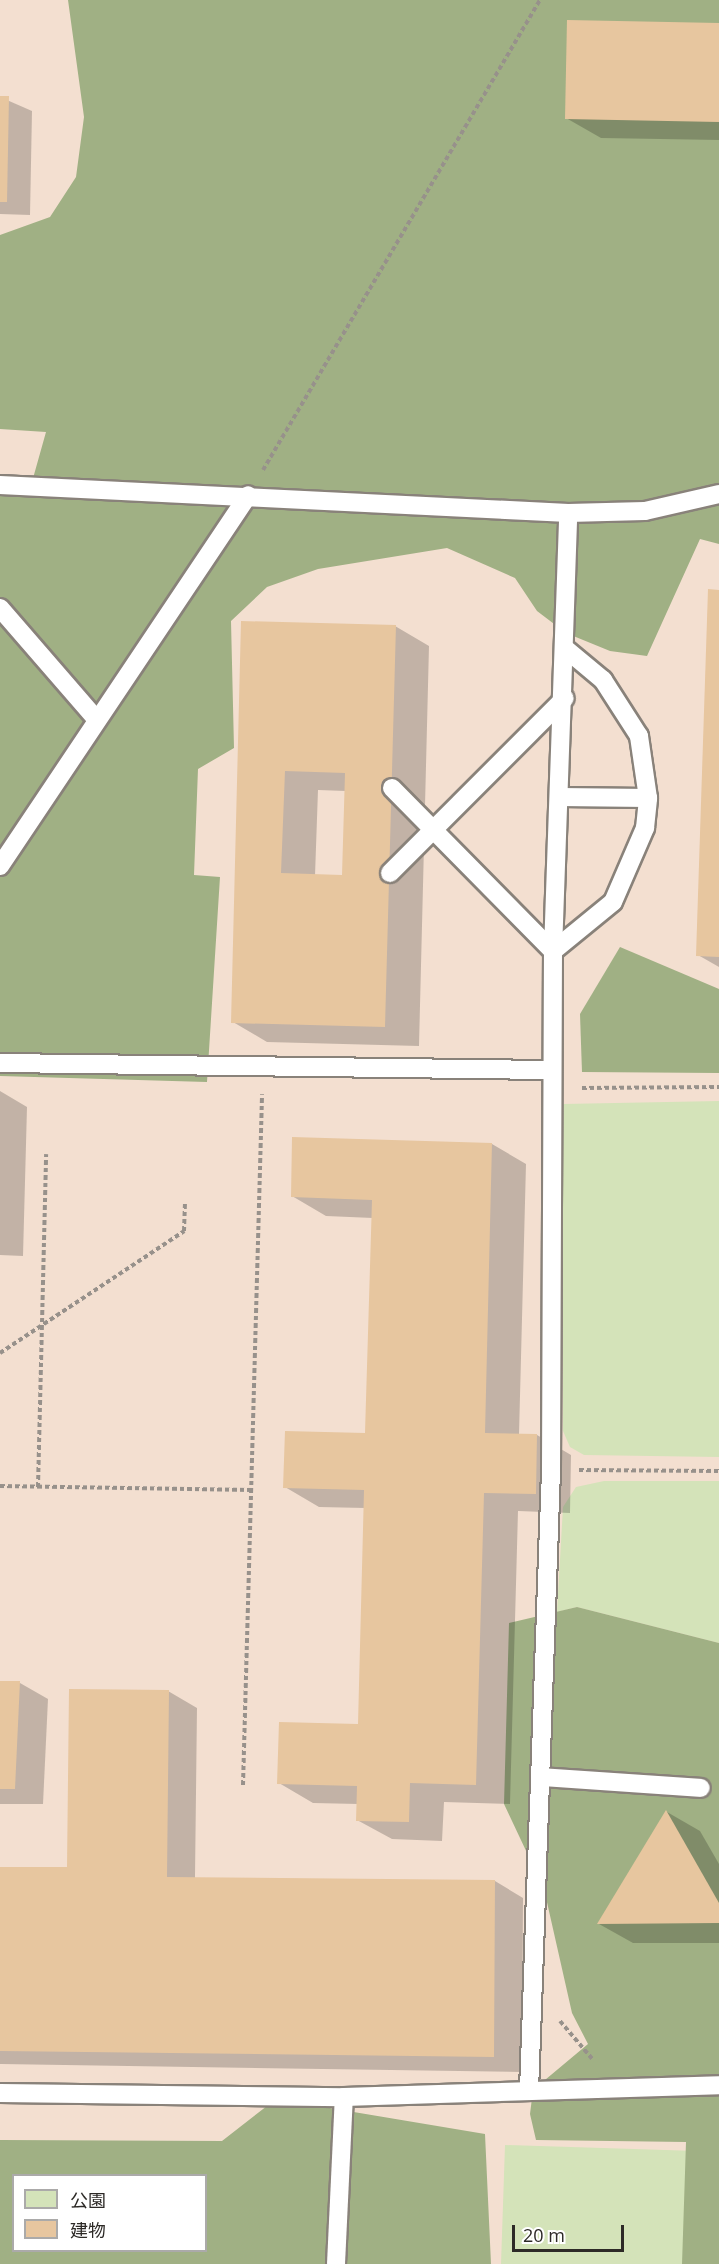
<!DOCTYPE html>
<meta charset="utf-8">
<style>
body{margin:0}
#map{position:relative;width:719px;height:2264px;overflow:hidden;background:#f4ece3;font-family:"Open Sans","Noto Sans JP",sans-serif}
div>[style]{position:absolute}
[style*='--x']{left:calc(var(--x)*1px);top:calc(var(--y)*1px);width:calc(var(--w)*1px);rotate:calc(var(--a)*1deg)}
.education>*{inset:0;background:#f3dfd0}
.green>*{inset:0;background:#d4e3b9}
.forest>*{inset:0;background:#a0b084}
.shadow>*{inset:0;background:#0003}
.building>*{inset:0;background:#e7c69f}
.path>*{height:4px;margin-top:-2px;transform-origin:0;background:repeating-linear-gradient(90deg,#97918b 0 4.5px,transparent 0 7.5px)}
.roads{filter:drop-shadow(2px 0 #89827a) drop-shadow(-2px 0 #89827a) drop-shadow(0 2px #89827a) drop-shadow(0 -2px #89827a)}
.lane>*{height:18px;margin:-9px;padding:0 9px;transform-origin:9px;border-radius:9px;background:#fff}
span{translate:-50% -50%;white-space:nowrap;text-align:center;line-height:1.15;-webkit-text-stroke:4.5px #fff;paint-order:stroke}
.legend{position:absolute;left:12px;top:2174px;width:195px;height:78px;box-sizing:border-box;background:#fff;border:2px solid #abaaa9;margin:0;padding:8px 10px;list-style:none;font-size:18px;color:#2d2a27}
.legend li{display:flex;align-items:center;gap:12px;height:30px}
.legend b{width:30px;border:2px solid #abaaa9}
.scale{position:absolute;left:512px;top:2225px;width:112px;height:27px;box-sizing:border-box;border:3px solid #2d2a27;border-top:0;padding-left:8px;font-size:18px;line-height:21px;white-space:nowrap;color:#2d2a27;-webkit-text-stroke:4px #fff;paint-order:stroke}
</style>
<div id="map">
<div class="education">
<i style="clip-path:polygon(evenodd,0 0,719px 0,719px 2264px,0 2264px,0 0,14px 2176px,206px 2176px,206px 2250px,14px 2250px,14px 2176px)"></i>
</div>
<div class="green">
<i style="clip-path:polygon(719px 1101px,719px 1457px,584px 1455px,570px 1447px,563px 1431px,563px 1104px)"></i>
<i style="clip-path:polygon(604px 1481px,719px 1481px,719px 1643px,577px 1607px,557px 1612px,563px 1507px,576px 1487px)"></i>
<i style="clip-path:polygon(505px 2145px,697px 2151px,693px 2264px,501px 2264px)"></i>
</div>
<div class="forest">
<i style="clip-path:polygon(68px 0,719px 0,719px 544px,700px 539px,647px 656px,610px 651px,566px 633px,537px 611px,515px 578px,447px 548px,318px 569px,267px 587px,231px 621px,234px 748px,198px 769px,194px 875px,220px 877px,207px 1082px,0 1076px,0 492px,30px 489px,46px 432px,0 429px,0 235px,50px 217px,76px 177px,84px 117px)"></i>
<i style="clip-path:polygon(620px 947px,719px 989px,719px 1073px,582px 1072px,580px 1014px)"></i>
<i style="clip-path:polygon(577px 1607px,719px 1643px,719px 2264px,682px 2264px,686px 2142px,536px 2140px,530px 2114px,533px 2090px,588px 2044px,572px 2013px,544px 1889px,504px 1804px,509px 1623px)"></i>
<i style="clip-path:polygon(evenodd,276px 2099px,485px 2134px,491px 2264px,0 2264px,0 2140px,222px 2141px,276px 2099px,14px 2176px,206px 2176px,206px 2250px,14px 2250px,14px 2176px)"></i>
</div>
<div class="shadow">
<i style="clip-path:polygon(719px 25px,719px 140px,601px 138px,566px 118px)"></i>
<i style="clip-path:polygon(0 97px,32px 111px,30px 215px,0 214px)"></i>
<i style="clip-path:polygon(719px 591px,719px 967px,698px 955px)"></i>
<i style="clip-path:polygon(evenodd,242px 622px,395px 626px,429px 646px,419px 1046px,267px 1042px,233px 1022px,242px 622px,318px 790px,346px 791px,344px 877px,315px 876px,318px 790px)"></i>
<i style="clip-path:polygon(0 1091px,27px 1107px,23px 1256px,0 1255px)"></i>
<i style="clip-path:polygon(293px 1139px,492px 1144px,526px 1164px,519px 1435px,537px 1435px,571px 1455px,570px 1513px,518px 1511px,510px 1804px,444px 1802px,442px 1841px,392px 1839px,357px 1820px,358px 1804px,313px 1803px,279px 1783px,359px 1726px,365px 1508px,319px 1507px,285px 1487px,367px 1435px,373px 1218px,326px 1216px,292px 1196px)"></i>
<i style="clip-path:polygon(0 1683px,20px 1683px,48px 1699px,43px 1804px,0 1804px)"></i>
<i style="clip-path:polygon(168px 1691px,197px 1708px,195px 1878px,495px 1881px,523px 1898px,522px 2072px,0 2064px,0 1868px,69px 1869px)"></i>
<i style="clip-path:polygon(667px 1812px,700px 1831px,719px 1864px,719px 1943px,633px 1943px,599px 1924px)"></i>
</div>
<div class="building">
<i style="clip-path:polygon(567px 20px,719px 23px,719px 122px,565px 119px)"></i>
<i style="clip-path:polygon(0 96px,9px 96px,7px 202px,0 202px)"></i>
<i style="clip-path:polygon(708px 589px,719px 590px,719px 957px,696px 956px)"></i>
<i style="clip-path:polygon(evenodd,241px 621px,396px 625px,385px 1027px,231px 1023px,241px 621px,285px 771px,345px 773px,342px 875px,281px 873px,285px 771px)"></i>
<i style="clip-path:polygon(292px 1137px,492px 1143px,485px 1433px,537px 1434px,536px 1494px,484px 1493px,476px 1785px,410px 1783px,409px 1822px,356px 1821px,357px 1786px,277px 1784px,279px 1722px,358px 1724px,364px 1490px,283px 1488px,285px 1431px,365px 1433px,372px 1200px,291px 1197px)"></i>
<i style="clip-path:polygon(0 1681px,20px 1681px,15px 1789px,0 1789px)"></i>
<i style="clip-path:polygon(69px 1689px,169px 1690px,167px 1877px,495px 1880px,494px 2057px,0 2051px,0 1867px,67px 1867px)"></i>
<i style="clip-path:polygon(666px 1810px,719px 1903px,719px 1923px,597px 1924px)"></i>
</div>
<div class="path">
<i style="--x:263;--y:470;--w:546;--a:-59.49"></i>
<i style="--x:582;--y:1088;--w:137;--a:-0.4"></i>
<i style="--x:0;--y:1353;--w:221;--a:-33.5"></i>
<i style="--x:184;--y:1231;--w:28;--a:-88"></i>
<i style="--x:579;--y:1470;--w:140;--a:0.4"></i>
<i style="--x:0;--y:1486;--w:252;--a:0.9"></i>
<i style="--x:38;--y:1487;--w:333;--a:-88.6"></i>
<i style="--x:243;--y:1785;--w:691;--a:-88.42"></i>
<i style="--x:560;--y:2021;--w:52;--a:49.6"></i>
</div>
<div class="roads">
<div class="lane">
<i style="--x:0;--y:485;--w:569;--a:2.82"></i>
<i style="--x:568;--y:513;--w:77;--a:-1.5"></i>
<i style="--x:645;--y:511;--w:76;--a:-12.9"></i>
<i style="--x:0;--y:608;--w:148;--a:49.1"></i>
<i style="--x:392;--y:788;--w:229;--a:45.4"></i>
<i style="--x:553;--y:951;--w:77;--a:-39.2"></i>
<i style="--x:613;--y:902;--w:81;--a:-66.6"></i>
<i style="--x:645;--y:828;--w:30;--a:-84"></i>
<i style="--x:648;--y:798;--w:63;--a:-98.3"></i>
<i style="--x:639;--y:736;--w:67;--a:-122.7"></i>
<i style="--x:603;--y:680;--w:47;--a:-140.2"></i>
<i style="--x:560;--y:797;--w:88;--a:0.7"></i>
<i style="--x:0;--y:866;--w:446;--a:-56.2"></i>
<i style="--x:390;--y:873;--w:247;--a:-45"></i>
<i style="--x:0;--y:1063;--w:552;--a:0.73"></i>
<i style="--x:541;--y:1777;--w:160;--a:3.9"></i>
<i style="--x:529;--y:2091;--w:621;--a:-87.97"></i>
<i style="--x:551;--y:1470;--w:519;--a:-89.78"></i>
<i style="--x:553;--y:951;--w:438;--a:-88"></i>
<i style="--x:0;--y:2093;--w:344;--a:0.7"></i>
<i style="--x:344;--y:2097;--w:375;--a:-1.8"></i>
<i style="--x:336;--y:2264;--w:167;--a:-87.3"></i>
</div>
</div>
<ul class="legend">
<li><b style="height:16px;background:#d4e3b9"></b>公園</li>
<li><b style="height:16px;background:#e7c69f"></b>建物</li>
</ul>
<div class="scale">20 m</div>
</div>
